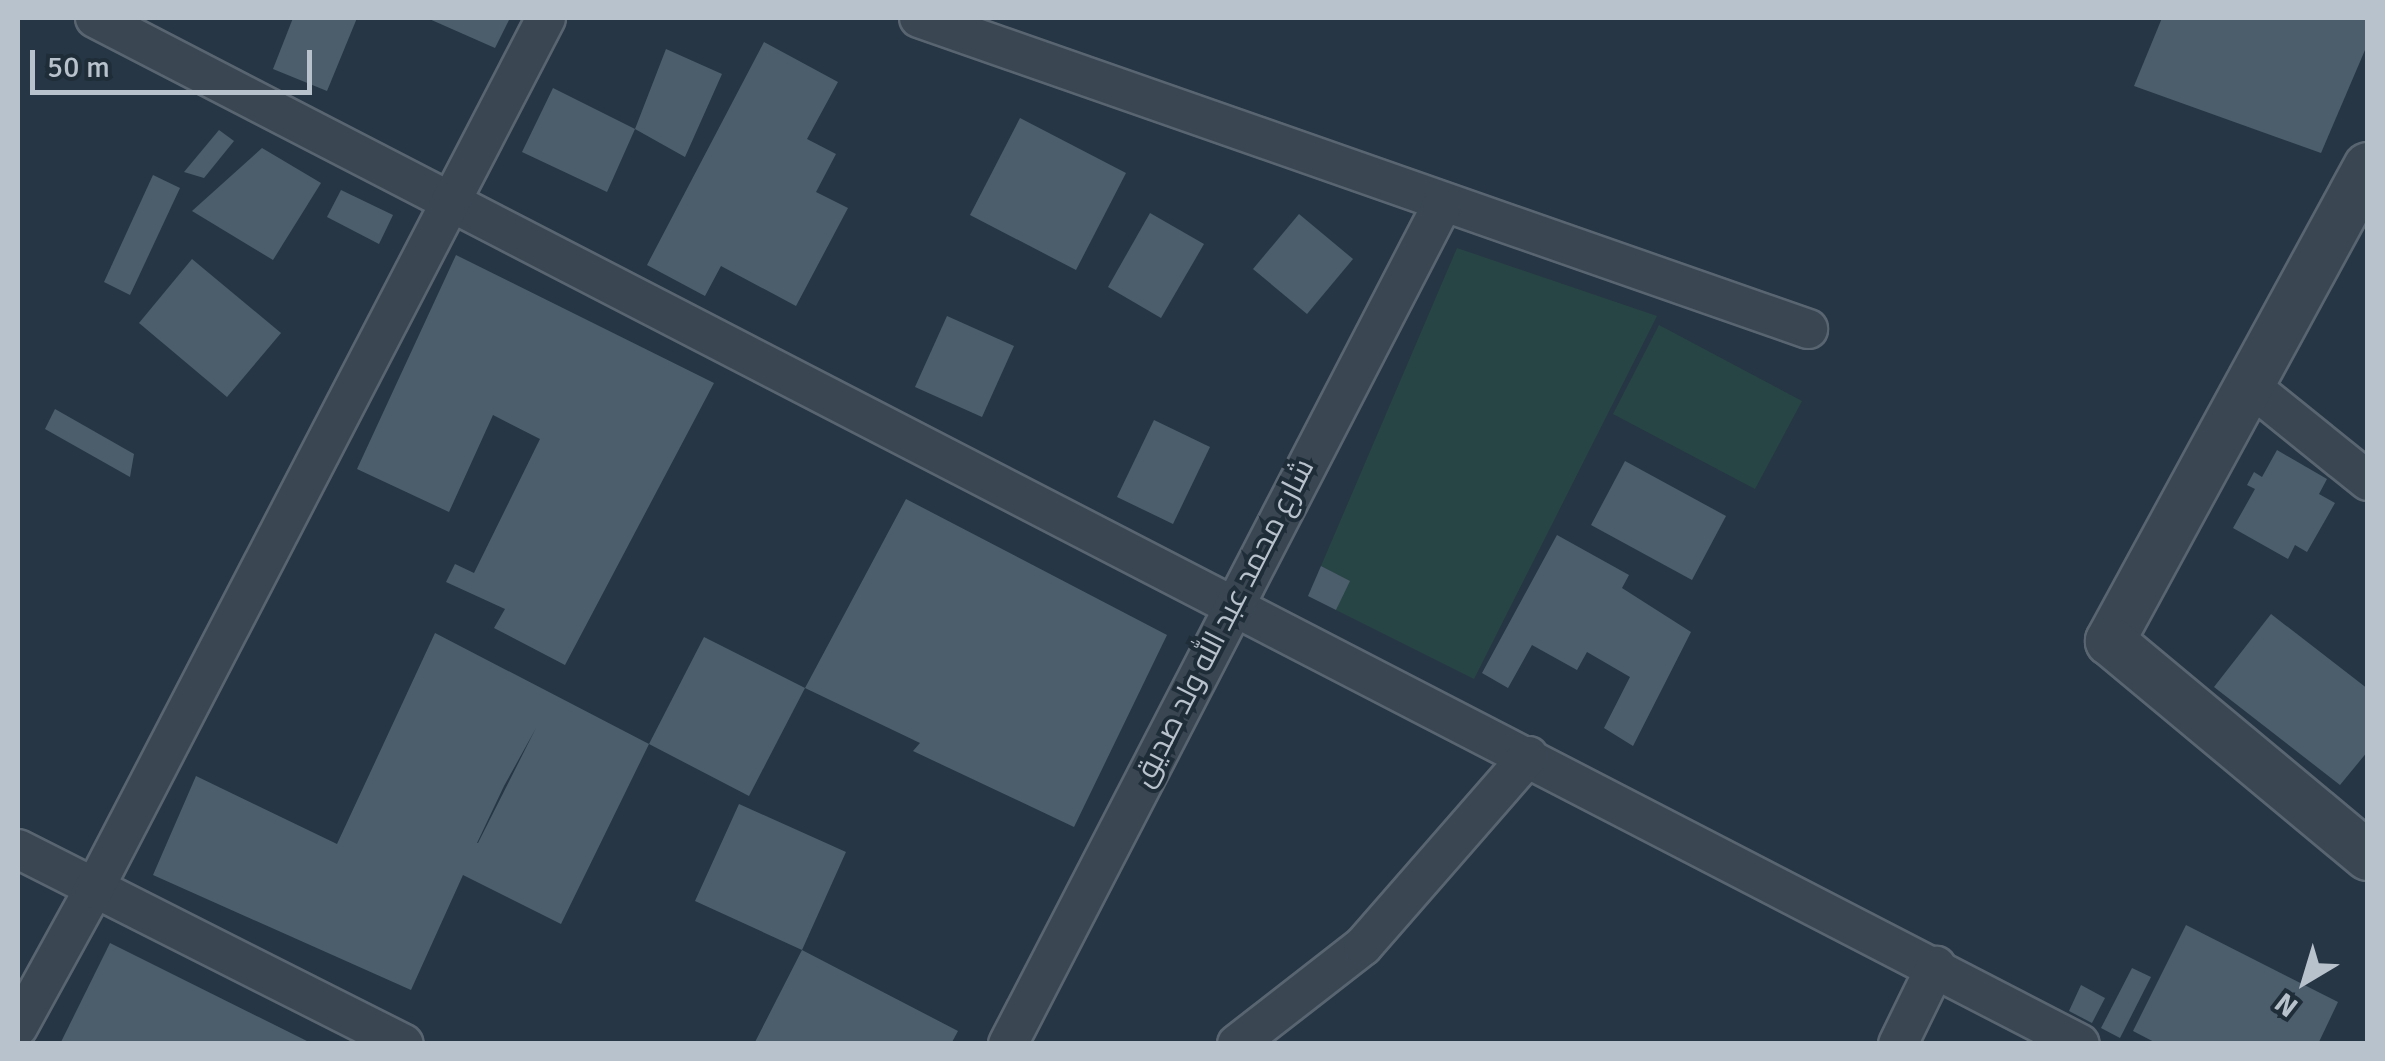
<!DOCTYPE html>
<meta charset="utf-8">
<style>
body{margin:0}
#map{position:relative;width:2385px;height:1061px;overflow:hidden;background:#263644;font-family:Signika,Cairo,sans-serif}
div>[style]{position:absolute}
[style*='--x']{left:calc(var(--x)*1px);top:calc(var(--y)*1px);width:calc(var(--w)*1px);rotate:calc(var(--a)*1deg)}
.green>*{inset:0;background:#284545}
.building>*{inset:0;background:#4c5e6c}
.roads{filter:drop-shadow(2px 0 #596571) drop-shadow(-2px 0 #596571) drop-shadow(0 2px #596571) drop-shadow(0 -2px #596571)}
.minor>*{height:38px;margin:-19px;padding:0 19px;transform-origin:19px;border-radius:19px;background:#3a4753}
.tertiary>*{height:48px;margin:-24px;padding:0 24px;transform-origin:24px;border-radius:24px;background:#3a4753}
span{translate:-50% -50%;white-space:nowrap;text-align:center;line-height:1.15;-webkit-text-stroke:8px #1f2d39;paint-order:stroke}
.street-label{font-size:30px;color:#b8c2cd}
.frame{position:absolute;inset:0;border:20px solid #b8c2cd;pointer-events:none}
.north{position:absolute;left:2255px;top:931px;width:100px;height:100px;-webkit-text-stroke:8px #1f2d39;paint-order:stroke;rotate:218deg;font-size:28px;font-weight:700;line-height:40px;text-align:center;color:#b8c2cd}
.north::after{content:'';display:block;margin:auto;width:35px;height:45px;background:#b8c2cd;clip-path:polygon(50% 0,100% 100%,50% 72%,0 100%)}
.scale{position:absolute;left:30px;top:50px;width:282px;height:45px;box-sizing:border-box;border:5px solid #b8c2cd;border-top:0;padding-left:12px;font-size:30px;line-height:35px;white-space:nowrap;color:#b8c2cd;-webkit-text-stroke:8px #1f2d39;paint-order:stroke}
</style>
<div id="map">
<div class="green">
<i style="clip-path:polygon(1457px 248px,1657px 316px,1474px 679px,1336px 610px,1349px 581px,1321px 566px)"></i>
<i style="clip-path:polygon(1659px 325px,1802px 401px,1755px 489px,1613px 414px)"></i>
</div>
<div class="building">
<i style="clip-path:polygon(293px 18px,357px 18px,327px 91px,273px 69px)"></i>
<i style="clip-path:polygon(427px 18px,510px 18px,495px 48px)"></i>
<i style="clip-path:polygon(2162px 18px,2368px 18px,2368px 43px,2321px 153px,2134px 86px)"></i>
<i style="clip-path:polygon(764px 42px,838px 82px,807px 139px,836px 154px,816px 192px,848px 208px,796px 306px,721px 266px,705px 296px,647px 265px)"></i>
<i style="clip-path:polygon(666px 49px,722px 74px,685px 157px,635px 129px,607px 192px,522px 152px,553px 88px,635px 129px)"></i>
<i style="clip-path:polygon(1020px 118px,1126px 173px,1076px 270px,970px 215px)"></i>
<i style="clip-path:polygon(219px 130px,234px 141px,204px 178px,184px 172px)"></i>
<i style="clip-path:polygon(262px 148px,321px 183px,273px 260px,192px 211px)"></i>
<i style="clip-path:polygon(153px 175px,180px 188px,130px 295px,104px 282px)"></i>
<i style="clip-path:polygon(341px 190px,393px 215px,379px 244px,327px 217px)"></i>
<i style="clip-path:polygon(1150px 213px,1204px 244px,1161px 318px,1108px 287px)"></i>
<i style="clip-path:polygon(1299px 214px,1353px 259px,1307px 314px,1253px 269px)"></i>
<i style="clip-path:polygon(456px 255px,714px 383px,565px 665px,494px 628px,505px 609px,446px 582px,455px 564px,474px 573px,540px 439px,493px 415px,449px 512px,357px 469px)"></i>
<i style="clip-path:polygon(192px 259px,281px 333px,227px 397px,139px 323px)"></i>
<i style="clip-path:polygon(947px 316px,1014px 346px,982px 417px,915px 387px)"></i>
<i style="clip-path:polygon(55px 409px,134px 454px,130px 477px,45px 429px)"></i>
<i style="clip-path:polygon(1154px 420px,1210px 447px,1173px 524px,1117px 497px)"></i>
<i style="clip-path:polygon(2277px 450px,2327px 479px,2319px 494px,2335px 503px,2307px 552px,2295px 545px,2288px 559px,2233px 528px,2255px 489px,2247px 485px,2254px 472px,2262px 477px)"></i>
<i style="clip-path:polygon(1625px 461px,1726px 516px,1692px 580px,1591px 525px)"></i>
<i style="clip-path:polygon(906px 499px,1167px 635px,1074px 827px,913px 751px,920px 743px,805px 688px)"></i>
<i style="clip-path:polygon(1557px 535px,1629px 575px,1622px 588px,1691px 632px,1633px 746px,1604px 728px,1630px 677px,1587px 652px,1577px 670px,1532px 645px,1508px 688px,1482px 673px)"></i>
<i style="clip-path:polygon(1321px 566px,1350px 581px,1336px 610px,1308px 596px)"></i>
<i style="clip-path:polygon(2271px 614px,2368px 689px,2368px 751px,2340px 785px,2214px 687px)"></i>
<i style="clip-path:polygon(evenodd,435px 633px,649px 744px,561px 924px,463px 875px,411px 990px,153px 875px,196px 776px,337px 844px,435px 633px,536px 728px,478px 843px,477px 843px,504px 786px,536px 728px)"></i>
<i style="clip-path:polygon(704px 637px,805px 688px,749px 796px,649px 744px)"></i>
<i style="clip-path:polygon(739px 804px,846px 852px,802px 950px,958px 1031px,951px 1044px,754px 1044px,802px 950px,695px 901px)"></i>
<i style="clip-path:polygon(2186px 925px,2338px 1002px,2318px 1044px,2158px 1044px,2133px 1031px)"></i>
<i style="clip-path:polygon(110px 943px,313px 1044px,60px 1044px)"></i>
<i style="clip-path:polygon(2132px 968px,2151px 977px,2120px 1038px,2101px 1028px)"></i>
<i style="clip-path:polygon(2081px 985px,2105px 998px,2092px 1023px,2069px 1011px)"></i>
</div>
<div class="roads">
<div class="minor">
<i style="--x:95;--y:18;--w:2234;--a:27.33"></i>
<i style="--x:919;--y:18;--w:942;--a:19.28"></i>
<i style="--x:2249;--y:385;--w:153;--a:38.9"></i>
<i style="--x:18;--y:849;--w:432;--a:26.8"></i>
<i style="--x:18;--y:1027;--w:158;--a:-61.2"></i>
<i style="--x:94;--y:889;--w:981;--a:-62.57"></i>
<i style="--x:1008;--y:1044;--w:947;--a:-62.65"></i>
<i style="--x:1237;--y:1044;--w:160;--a:-37.9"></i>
<i style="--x:1363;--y:946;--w:252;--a:-48.9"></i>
<i style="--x:1898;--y:1044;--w:87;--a:-64"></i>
</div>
<div class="tertiary">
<i style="--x:2368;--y:167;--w:540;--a:118.56"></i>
<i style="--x:2110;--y:641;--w:336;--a:39.8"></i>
</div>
</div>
<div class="street-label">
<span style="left:1224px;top:623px;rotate:-63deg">شارع محمد عبد الله ولد صديق</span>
</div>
<div class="frame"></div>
<div class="north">N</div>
<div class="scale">50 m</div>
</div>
